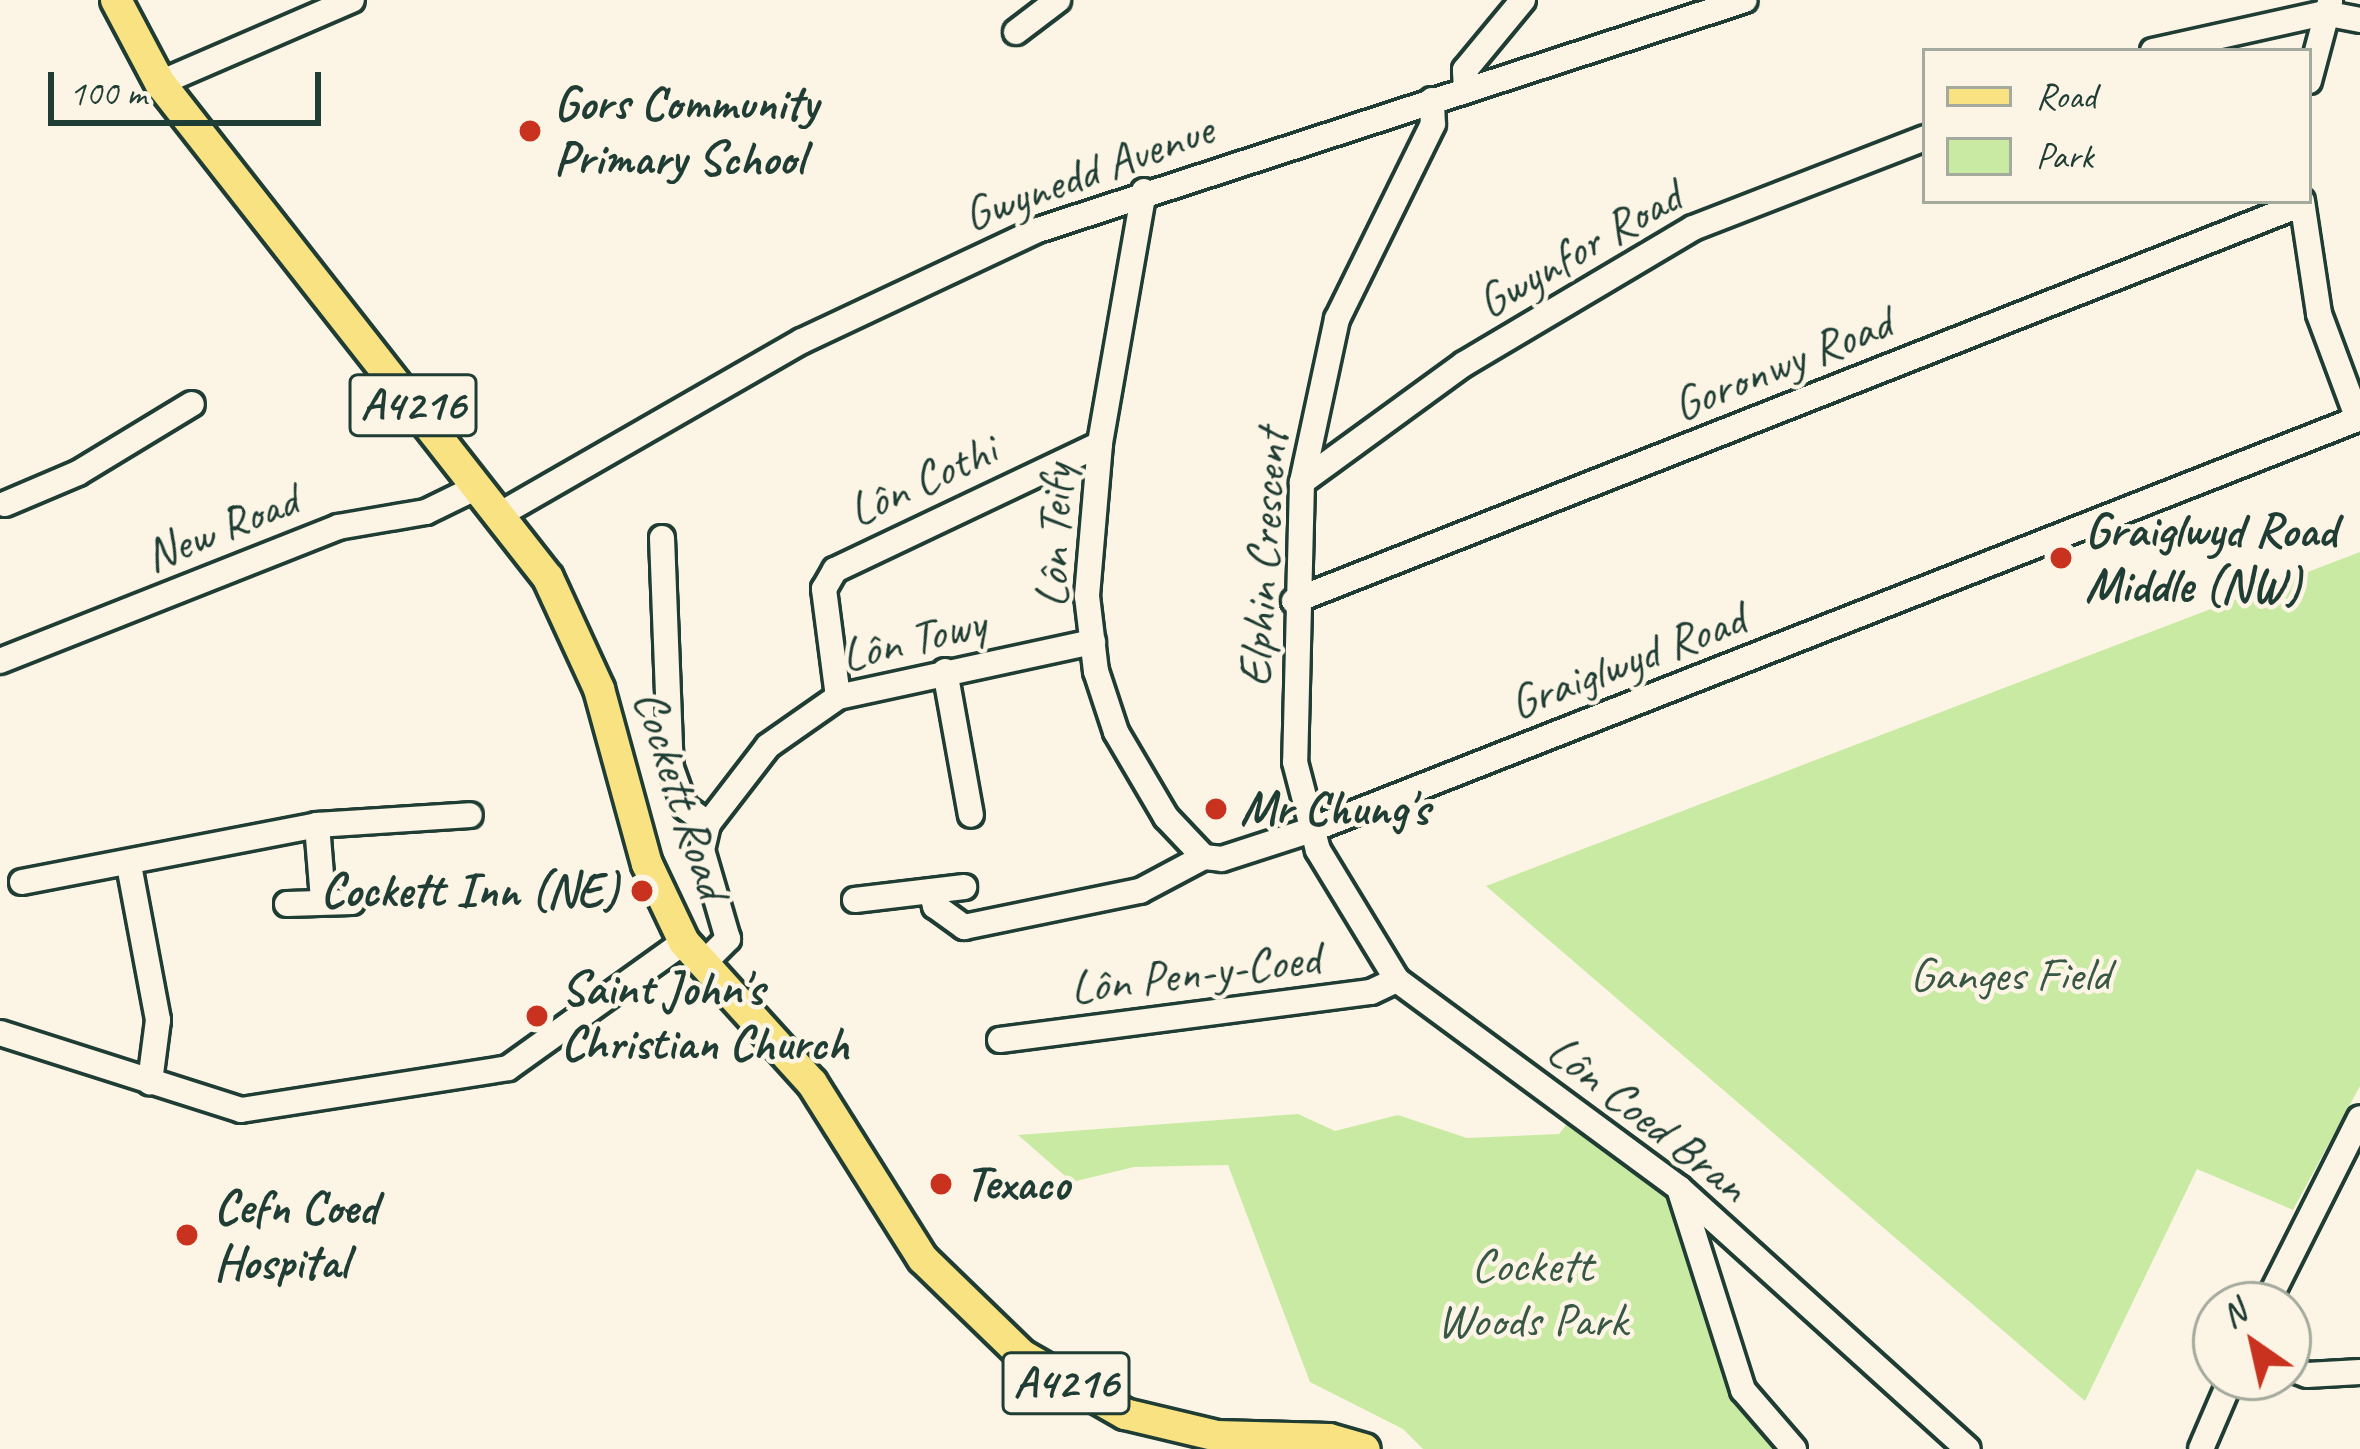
<!DOCTYPE html>
<meta charset="utf-8">
<style>
body{margin:0}
#map{position:relative;width:2360px;height:1449px;overflow:hidden;background:#fcf5e5;font-family:Caveat,sans-serif}
div>[style]{position:absolute}
[style*='--x']{left:calc(var(--x)*1px);top:calc(var(--y)*1px);width:calc(var(--w)*1px);rotate:calc(var(--a)*1deg)}
.green>*{inset:0;background:#c9eaa3}
.roads{filter:drop-shadow(3px 0 #1f3d34) drop-shadow(-3px 0 #1f3d34) drop-shadow(0 3px #1f3d34) drop-shadow(0 -3px #1f3d34)}
.minor>*{height:24px;margin:-12px;padding:0 12px;transform-origin:12px;border-radius:12px;background:#fcf5e5}
.major>*{height:30px;margin:-15px;padding:0 15px;transform-origin:15px;border-radius:15px;background:#f8e281}
.dots>*{width:33px;height:33px;translate:-50% -50%;box-sizing:border-box;border:6px solid #fcf5e5;border-radius:50%}
span{translate:-50% -50%;white-space:nowrap;text-align:center;line-height:1.15;-webkit-text-stroke:9px #fcf5e5;paint-order:stroke}
.shield-label span{padding:3px 9px;background:#fcf5e5;border:3px solid;border-radius:9px;-webkit-text-stroke-width:0}
.shield-label{font-size:45px;color:#1f3d34;font-weight:700}
.poi-label{font-size:48px;color:#1f3d34;font-weight:700}
.left{translate:0 -50%;text-align:left}
.right{translate:-100% -50%;text-align:right}
.street-label{font-size:48px;color:#1f3d34}
.park-label{font-size:48px;color:#385745}
.legend{position:absolute;left:1922px;top:48px;width:390px;height:156px;box-sizing:border-box;background:#fcf5e5;border:3px solid #a4ab9e;margin:0;padding:15px 21px;list-style:none;font-size:36px;color:#1f3d34}
.legend li{display:flex;align-items:center;gap:24px;height:60px}
.legend b{width:60px;border:3px solid #a4ab9e}
.north{position:absolute;left:2192px;top:1281px;width:120px;height:120px;box-sizing:border-box;background:#fcf5e5;border:3px solid #a4ab9e;border-radius:50%;rotate:326deg;font-size:33px;font-weight:700;line-height:48px;text-align:center;color:#1f3d34}
.north::after{content:'';display:block;margin:auto;width:42px;height:54px;background:#c8321e;clip-path:polygon(50% 0,100% 100%,50% 72%,0 100%)}
.scale{position:absolute;left:48px;top:72px;width:273px;height:54px;box-sizing:border-box;border:6px solid #1f3d34;border-top:0;padding-left:15px;font-size:36px;line-height:42px;white-space:nowrap;color:#1f3d34;-webkit-text-stroke:9px #fcf5e5;paint-order:stroke}
</style>
<div id="map">
<div class="green">
<i style="clip-path:polygon(2360px 552px,2360px 1086px,2293px 1210px,2197px 1169px,2085px 1401px,1486px 886px)"></i>
<i style="clip-path:polygon(1298px 1114px,1335px 1131px,1398px 1115px,1467px 1138px,1559px 1134px,1574px 1115px,1663px 1187px,1742px 1406px,1781px 1449px,1423px 1449px,1403px 1429px,1310px 1382px,1228px 1165px,1134px 1167px,1072px 1182px,1018px 1135px)"></i>
</div>
<div class="roads">
<div class="minor">
<i style="--x:1016;--y:32;--w:53;--a:-37.3"></i>
<i style="--x:2153;--y:51;--w:175;--a:-12.5"></i>
<i style="--x:2324;--y:13;--w:37;--a:11"></i>
<i style="--x:2309;--y:81;--w:82;--a:-75.1"></i>
<i style="--x:160;--y:83;--w:209;--a:-23.4"></i>
<i style="--x:1466;--y:90;--w:20;--a:-93"></i>
<i style="--x:1465;--y:70;--w:91;--a:-50.4"></i>
<i style="--x:1432;--y:100;--w:24;--a:88"></i>
<i style="--x:1433;--y:124;--w:217;--a:116.2"></i>
<i style="--x:1337;--y:319;--w:167;--a:102.1"></i>
<i style="--x:1302;--y:482;--w:280;--a:91.4"></i>
<i style="--x:1295;--y:762;--w:91;--a:75.4"></i>
<i style="--x:1318;--y:850;--w:152;--a:58.7"></i>
<i style="--x:1397;--y:980;--w:350;--a:36.4"></i>
<i style="--x:1679;--y:1188;--w:389;--a:42.1"></i>
<i style="--x:1144;--y:191;--w:257;--a:99.9"></i>
<i style="--x:1100;--y:444;--w:153;--a:94.9"></i>
<i style="--x:1087;--y:596;--w:76;--a:83.2"></i>
<i style="--x:1096;--y:671;--w:64;--a:71.8"></i>
<i style="--x:1116;--y:732;--w:99;--a:59.5"></i>
<i style="--x:1166;--y:817;--w:55;--a:46.5"></i>
<i style="--x:2302;--y:201;--w:114;--a:81.4"></i>
<i style="--x:2319;--y:314;--w:112;--a:69.6"></i>
<i style="--x:1302;--y:482;--w:200;--a:-36.1"></i>
<i style="--x:1464;--y:364;--w:266;--a:-30.7"></i>
<i style="--x:1693;--y:228;--w:249;--a:-21.2"></i>
<i style="--x:5;--y:504;--w:79;--a:-23"></i>
<i style="--x:78;--y:473;--w:133;--a:-31.2"></i>
<i style="--x:499;--y:515;--w:349;--a:-29.9"></i>
<i style="--x:802;--y:341;--w:261;--a:-25.2"></i>
<i style="--x:1038;--y:230;--w:743;--a:-18.02"></i>
<i style="--x:662;--y:538;--w:230;--a:87.8"></i>
<i style="--x:671;--y:768;--w:41;--a:70.3"></i>
<i style="--x:685;--y:807;--w:29;--a:36"></i>
<i style="--x:1294;--y:601;--w:1083;--a:-21.5"></i>
<i style="--x:0;--y:661;--w:364;--a:-21.6"></i>
<i style="--x:338;--y:527;--w:89;--a:-9.7"></i>
<i style="--x:426;--y:512;--w:57;--a:-26.1"></i>
<i style="--x:945;--y:671;--w:146;--a:79.8"></i>
<i style="--x:838;--y:697;--w:109;--a:-97.4"></i>
<i style="--x:824;--y:589;--w:22;--a:-60"></i>
<i style="--x:835;--y:570;--w:293;--a:-25.4"></i>
<i style="--x:317;--y:825;--w:74;--a:85.4"></i>
<i style="--x:129;--y:865;--w:158;--a:79.4"></i>
<i style="--x:158;--y:1020;--w:63;--a:97.4"></i>
<i style="--x:22;--y:882;--w:300;--a:-10.9"></i>
<i style="--x:317;--y:825;--w:153;--a:-3.7"></i>
<i style="--x:931;--y:891;--w:16;--a:75"></i>
<i style="--x:935;--y:906;--w:36;--a:36"></i>
<i style="--x:964;--y:927;--w:180;--a:-11.6"></i>
<i style="--x:1140;--y:891;--w:72;--a:-28"></i>
<i style="--x:1204;--y:857;--w:18;--a:6"></i>
<i style="--x:1222;--y:859;--w:94;--a:-18"></i>
<i style="--x:1311;--y:830;--w:1127;--a:-21.44"></i>
<i style="--x:855;--y:900;--w:110;--a:-6.8"></i>
<i style="--x:287;--y:904;--w:65;--a:-1.8"></i>
<i style="--x:702;--y:965;--w:37;--a:-45"></i>
<i style="--x:728;--y:939;--w:93;--a:-106.3"></i>
<i style="--x:702;--y:850;--w:27;--a:-77"></i>
<i style="--x:708;--y:824;--w:98;--a:-52.4"></i>
<i style="--x:768;--y:746;--w:85;--a:-35"></i>
<i style="--x:838;--y:697;--w:261;--a:-12.2"></i>
<i style="--x:0;--y:1033;--w:253;--a:17.7"></i>
<i style="--x:241;--y:1110;--w:270;--a:-8.9"></i>
<i style="--x:508;--y:1068;--w:216;--a:-35.6"></i>
<i style="--x:1000;--y:1040;--w:374;--a:-7.4"></i>
<i style="--x:1371;--y:992;--w:29;--a:-25"></i>
<i style="--x:1679;--y:1188;--w:212;--a:72.4"></i>
<i style="--x:1743;--y:1390;--w:78;--a:49.2"></i>
<i style="--x:2266;--y:1305;--w:209;--a:-63.3"></i>
<i style="--x:2288;--y:1368;--w:20;--a:20"></i>
<i style="--x:2307;--y:1375;--w:53;--a:-3.2"></i>
<i style="--x:2201;--y:1449;--w:78;--a:-66.7"></i>
</div>
<div class="major">
<i style="--x:116;--y:0;--w:94;--a:62.1"></i>
<i style="--x:160;--y:83;--w:629;--a:51.91"></i>
<i style="--x:548;--y:578;--w:122;--a:65.3"></i>
<i style="--x:599;--y:689;--w:181;--a:74.7"></i>
<i style="--x:647;--y:864;--w:86;--a:64.6"></i>
<i style="--x:684;--y:942;--w:190;--a:47.8"></i>
<i style="--x:812;--y:1083;--w:208;--a:57.8"></i>
<i style="--x:923;--y:1259;--w:138;--a:44.1"></i>
<i style="--x:1022;--y:1355;--w:119;--a:29.8"></i>
<i style="--x:1125;--y:1414;--w:95;--a:13.4"></i>
<i style="--x:1217;--y:1436;--w:112;--a:1.5"></i>
<i style="--x:1329;--y:1439;--w:37;--a:16"></i>
</div>
</div>
<div class="dots">
<i style="left:530px;top:131px;background:#c8321e"></i>
<i style="left:2061px;top:558px;background:#c8321e"></i>
<i style="left:1216px;top:809px;background:#c8321e"></i>
<i style="left:642px;top:891px;background:#c8321e"></i>
<i style="left:537px;top:1016px;background:#c8321e"></i>
<i style="left:941px;top:1184px;background:#c8321e"></i>
<i style="left:187px;top:1235px;background:#c8321e"></i>
</div>
<div class="shield-label">
<span style="left:413px;top:405px">A4216</span>
<span style="left:1066px;top:1383px">A4216</span>
</div>
<div class="poi-label">
<span class="left" style="left:554px;top:131px">Gors Community<br>Primary School</span>
<span class="left" style="left:2085px;top:558px">Graiglwyd Road<br>Middle (NW)</span>
<span class="left" style="left:1240px;top:809px">Mr Chung's</span>
<span class="right" style="left:618px;top:891px">Cockett Inn (NE)</span>
<span class="left" style="left:561px;top:1016px">Saint John's<br>Christian Church</span>
<span class="left" style="left:965px;top:1184px">Texaco</span>
<span class="left" style="left:214px;top:1235px">Cefn Coed<br>Hospital</span>
</div>
<div class="street-label">
<span style="left:1088px;top:172px;rotate:-20deg">Gwynedd Avenue</span>
<span style="left:1579px;top:249px;rotate:-30deg">Gwynfor Road</span>
<span style="left:1782px;top:364px;rotate:-22deg">Goronwy Road</span>
<span style="left:922px;top:480px;rotate:-25deg">Lôn Cothi</span>
<span style="left:221px;top:528px;rotate:-22deg">New Road</span>
<span style="left:1054px;top:536px;rotate:-88deg">Lôn Teify</span>
<span style="left:1263px;top:558px;rotate:-86deg">Elphin Crescent</span>
<span style="left:913px;top:639px;rotate:-14deg">Lôn Towy</span>
<span style="left:1627px;top:661px;rotate:-21deg">Graiglwyd Road</span>
<span style="left:681px;top:794px;rotate:72deg">Cockett Road</span>
<span style="left:1195px;top:973px;rotate:-7deg">Lôn Pen-y-Coed</span>
<span style="left:1648px;top:1118px;rotate:38deg">Lôn Coed Bran</span>
</div>
<div class="park-label">
<span style="left:2010px;top:975px">Ganges Field</span>
<span style="left:1532px;top:1293px">Cockett<br>Woods Park</span>
</div>
<ul class="legend">
<li><b style="height:15px;background:#f8e281"></b>Road</li>
<li><b style="height:33px;background:#c9eaa3"></b>Park</li>
</ul>
<div class="north">N</div>
<div class="scale">100 m</div>
</div>
